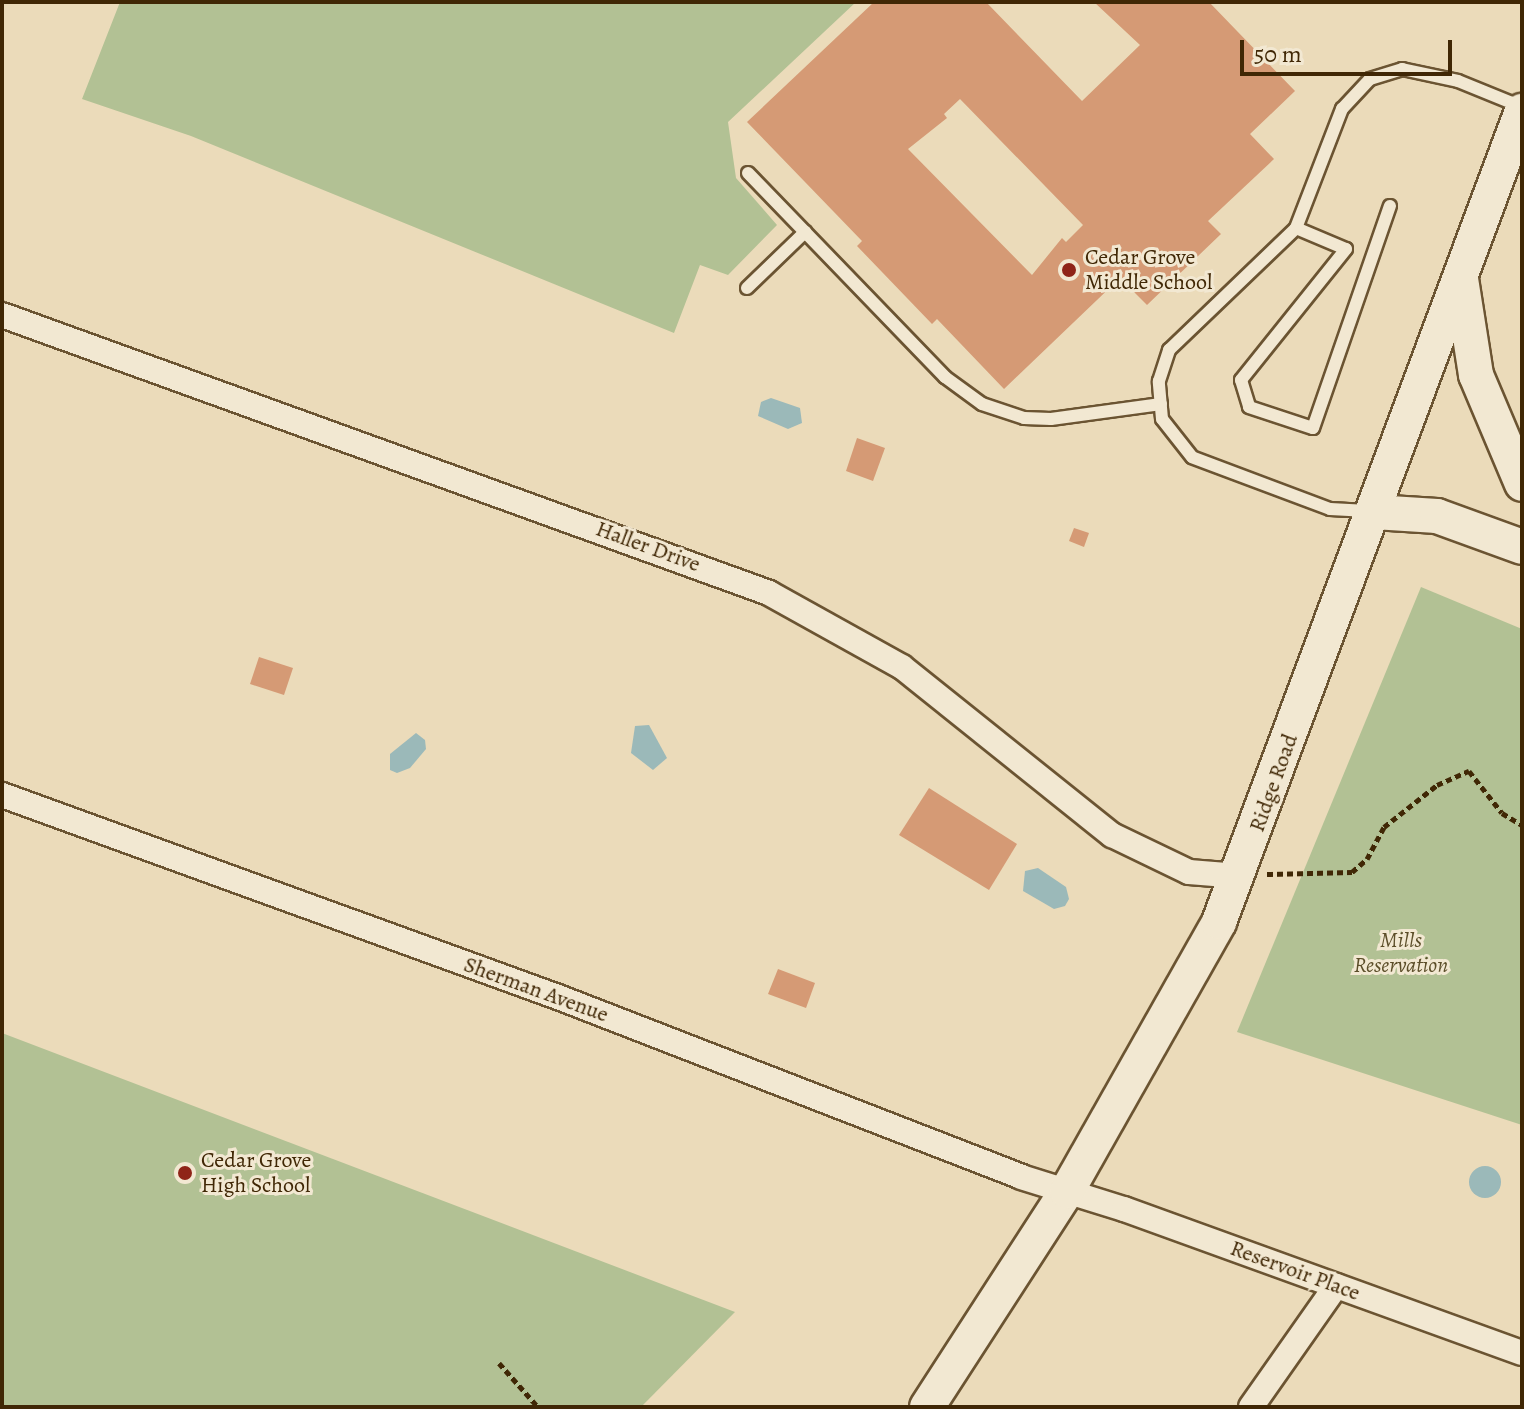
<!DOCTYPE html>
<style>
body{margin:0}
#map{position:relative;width:1524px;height:1409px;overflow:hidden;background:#ebdbba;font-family:Alegreya,serif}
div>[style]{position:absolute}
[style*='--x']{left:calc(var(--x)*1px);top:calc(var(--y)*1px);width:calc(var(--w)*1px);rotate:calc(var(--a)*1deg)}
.green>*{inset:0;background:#b2c194}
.water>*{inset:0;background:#9bb9b9}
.round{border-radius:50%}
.building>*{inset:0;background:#d59a75}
.path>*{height:5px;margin-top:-2.5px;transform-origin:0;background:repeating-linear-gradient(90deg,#402705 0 6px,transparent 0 10px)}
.roads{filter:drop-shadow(2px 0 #6b5432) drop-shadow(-2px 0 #6b5432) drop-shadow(0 2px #6b5432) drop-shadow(0 -2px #6b5432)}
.lane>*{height:12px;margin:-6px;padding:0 6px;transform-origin:6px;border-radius:6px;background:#f2e8d2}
.street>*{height:24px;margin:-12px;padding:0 12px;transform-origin:12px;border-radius:12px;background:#f2e8d2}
.secondary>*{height:34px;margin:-17px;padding:0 17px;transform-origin:17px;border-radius:17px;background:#f2e8d2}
.dots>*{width:22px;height:22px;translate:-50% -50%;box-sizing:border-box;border:4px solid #f2e8d2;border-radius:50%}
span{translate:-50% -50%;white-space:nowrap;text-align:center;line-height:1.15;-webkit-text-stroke:6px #f2e8d2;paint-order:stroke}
.poi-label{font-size:22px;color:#402705}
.left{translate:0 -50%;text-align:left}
.street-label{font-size:22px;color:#402705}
.park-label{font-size:22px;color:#5c4e29;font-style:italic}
.frame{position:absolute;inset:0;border:4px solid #402705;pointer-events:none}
.scale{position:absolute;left:1240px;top:40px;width:212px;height:36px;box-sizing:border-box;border:4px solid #402705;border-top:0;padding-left:10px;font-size:24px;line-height:28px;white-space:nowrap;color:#402705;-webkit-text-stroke:6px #f2e8d2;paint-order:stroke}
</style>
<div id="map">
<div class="green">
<i style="clip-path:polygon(120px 2px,856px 2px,728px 122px,736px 178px,777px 225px,728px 275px,700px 265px,674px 333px,191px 136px,82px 99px)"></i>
<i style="clip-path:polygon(1421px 587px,1522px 629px,1522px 1125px,1237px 1032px)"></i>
<i style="clip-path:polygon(2px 1033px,735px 1312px,641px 1407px,2px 1407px)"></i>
</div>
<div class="water">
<i style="clip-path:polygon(771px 398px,800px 408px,802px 423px,788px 429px,758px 416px,761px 402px)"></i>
<i style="clip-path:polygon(649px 725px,667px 758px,653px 770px,631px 753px,635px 726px)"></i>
<i style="clip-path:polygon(416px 733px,425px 740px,426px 749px,410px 768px,397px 773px,390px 770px,390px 754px)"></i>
<i style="clip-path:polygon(1038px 868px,1066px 887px,1069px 899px,1065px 906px,1054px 909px,1023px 891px,1025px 871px)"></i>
<i class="round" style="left:1469px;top:1166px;width:32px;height:32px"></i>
</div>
<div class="building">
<i style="clip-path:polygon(evenodd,874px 2px,986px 2px,1082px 101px,1140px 45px,1094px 2px,1209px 2px,1295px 91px,1250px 134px,1274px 159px,1208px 221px,1221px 234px,1147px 305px,1120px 278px,1004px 389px,937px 319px,932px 324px,857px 246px,862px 241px,747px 122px,874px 2px,960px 99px,1083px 225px,1066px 242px,1062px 238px,1032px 275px,908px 149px,947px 118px,944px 114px,960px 99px)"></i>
<i style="clip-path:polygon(857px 438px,885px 448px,873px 481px,846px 471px)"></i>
<i style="clip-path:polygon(1074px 528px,1089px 533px,1084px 547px,1069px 541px)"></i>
<i style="clip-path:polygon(259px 657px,293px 668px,284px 695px,250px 684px)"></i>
<i style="clip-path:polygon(929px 788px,1017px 844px,989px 890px,899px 835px)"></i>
<i style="clip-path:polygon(778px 969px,815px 983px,806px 1008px,768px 994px)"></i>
</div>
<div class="path">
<i style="--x:1267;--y:874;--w:85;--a:-1.3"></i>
<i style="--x:1352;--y:872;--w:20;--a:-41"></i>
<i style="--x:1367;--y:859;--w:36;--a:-62"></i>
<i style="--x:1384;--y:827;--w:68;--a:-38.4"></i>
<i style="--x:1437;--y:785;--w:35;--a:-24"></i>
<i style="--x:1469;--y:771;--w:53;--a:51.8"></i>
<i style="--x:1502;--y:813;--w:23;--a:31"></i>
<i style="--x:499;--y:1363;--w:59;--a:48.4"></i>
</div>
<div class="roads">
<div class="lane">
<i style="--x:748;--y:173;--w:284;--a:46"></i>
<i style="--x:945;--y:377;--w:46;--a:36.1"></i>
<i style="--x:982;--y:404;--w:44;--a:18.4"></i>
<i style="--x:1024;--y:418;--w:27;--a:2"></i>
<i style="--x:1051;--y:419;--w:111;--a:-7.8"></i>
<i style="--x:1296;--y:228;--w:54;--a:22.8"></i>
<i style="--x:1346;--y:249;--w:168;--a:128.7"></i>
<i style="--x:1241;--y:380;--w:28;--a:73"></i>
<i style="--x:1249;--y:407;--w:67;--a:18.2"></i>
<i style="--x:1313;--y:428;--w:235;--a:-70.9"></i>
<i style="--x:747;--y:288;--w:81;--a:-44"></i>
<i style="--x:1368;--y:511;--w:38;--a:-177"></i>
<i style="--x:1330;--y:509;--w:147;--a:-159.4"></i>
<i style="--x:1192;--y:457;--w:48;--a:-128.3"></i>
<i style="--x:1162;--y:419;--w:38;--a:-95"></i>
<i style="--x:1159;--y:381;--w:33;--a:-72"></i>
<i style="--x:1169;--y:350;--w:176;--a:-43.8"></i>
<i style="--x:1296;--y:228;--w:128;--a:-68.9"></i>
<i style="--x:1342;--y:109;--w:41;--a:-47"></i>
<i style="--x:1370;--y:79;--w:34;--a:-17"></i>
<i style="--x:1402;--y:69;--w:57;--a:12.1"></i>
<i style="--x:1458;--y:81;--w:69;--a:22.1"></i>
</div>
<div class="street">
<i style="--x:2;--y:315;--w:816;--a:19.92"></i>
<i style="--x:769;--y:593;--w:152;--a:29.1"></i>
<i style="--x:902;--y:667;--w:269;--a:38.7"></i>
<i style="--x:1112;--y:835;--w:85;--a:25.7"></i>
<i style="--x:1189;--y:872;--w:50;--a:4.6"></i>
<i style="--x:2;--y:795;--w:592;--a:19.97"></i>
<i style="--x:558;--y:997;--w:497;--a:21.2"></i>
<i style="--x:1021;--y:1177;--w:108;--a:17.3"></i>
<i style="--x:1124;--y:1209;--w:423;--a:19.9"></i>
<i style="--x:1251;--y:1407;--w:148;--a:-54.9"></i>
</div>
<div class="secondary">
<i style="--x:1461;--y:279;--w:97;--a:81.1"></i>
<i style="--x:1476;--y:375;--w:118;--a:67.1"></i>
<i style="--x:1374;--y:512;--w:63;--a:3.6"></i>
<i style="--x:1437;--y:516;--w:90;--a:20"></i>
<i style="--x:927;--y:1407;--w:257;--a:-57.1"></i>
<i style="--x:1067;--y:1191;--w:309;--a:-60.5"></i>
<i style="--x:1219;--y:922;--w:866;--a:-69.51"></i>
</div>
</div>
<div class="dots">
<i style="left:1069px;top:270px;background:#8f2418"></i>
<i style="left:185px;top:1173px;background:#8f2418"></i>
</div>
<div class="poi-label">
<span class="left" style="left:1085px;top:270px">Cedar Grove<br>Middle School</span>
<span class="left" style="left:201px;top:1173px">Cedar Grove<br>High School</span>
</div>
<div class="street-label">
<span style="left:648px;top:547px;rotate:20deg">Haller Drive</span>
<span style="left:1274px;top:783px;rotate:-70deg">Ridge Road</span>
<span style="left:536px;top:990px;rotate:20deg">Sherman Avenue</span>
<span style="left:1295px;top:1271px;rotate:20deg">Reservoir Place</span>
</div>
<div class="park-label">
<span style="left:1401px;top:953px">Mills<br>Reservation</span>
</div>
<div class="frame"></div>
<div class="scale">50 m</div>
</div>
